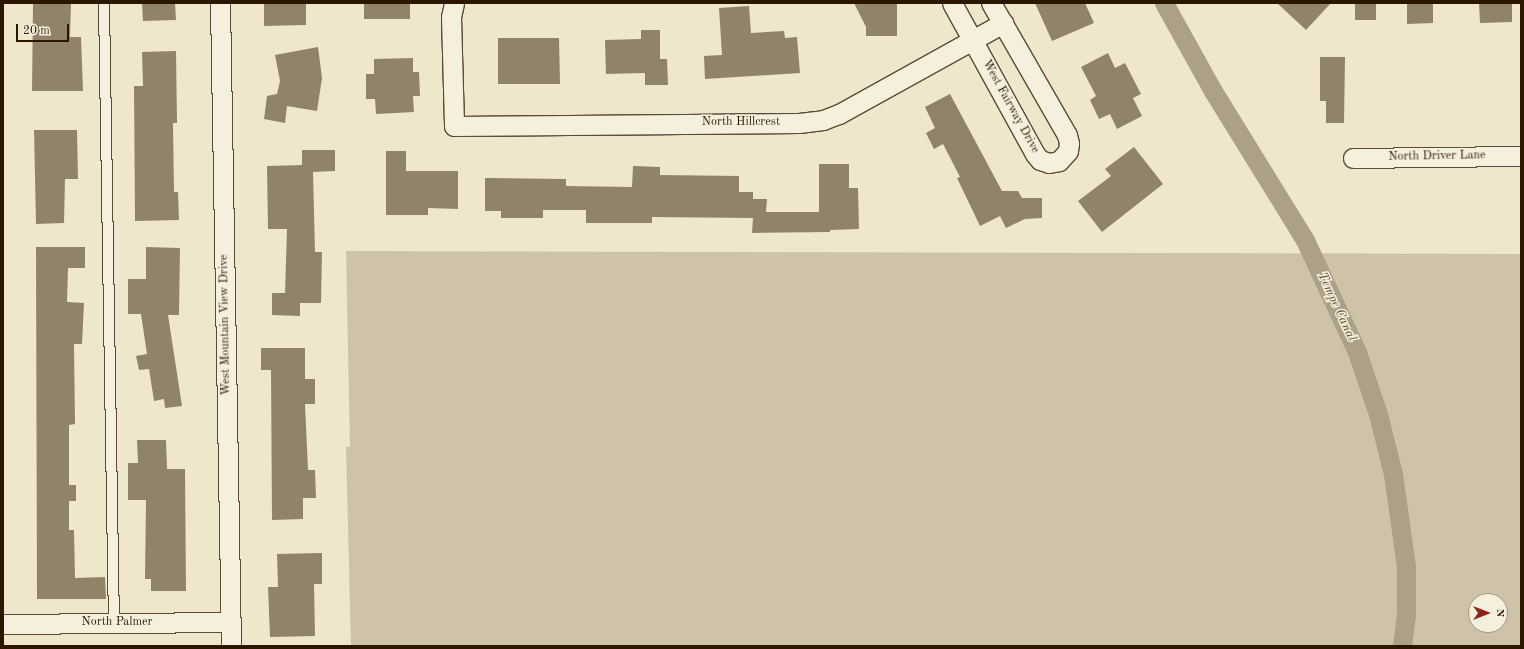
<!DOCTYPE html>
<style>
body{margin:0}
#map{position:relative;width:1524px;height:649px;overflow:hidden;background:#efe7cb;font-family:"Old Standard TT",serif}
div>[style]{position:absolute}
[style*='--x']{left:calc(var(--x)*1px);top:calc(var(--y)*1px);width:calc(var(--w)*1px);rotate:calc(var(--a)*1deg)}
.green>*{inset:0;background:#cec3a9}
.canal>*{height:19px;margin:-9.5px;padding:0 9.5px;transform-origin:9.5px;border-radius:9.5px;background:#aca086}
.building>*{inset:0;background:#91836a}
.roads{filter:drop-shadow(1px 0 #5c4a34) drop-shadow(-1px 0 #5c4a34) drop-shadow(0 1px #5c4a34) drop-shadow(0 -1px #5c4a34)}
.lane>*{height:10px;margin:-5px;padding:0 5px;transform-origin:5px;border-radius:5px;background:#f5efdd}
.street>*{height:19px;margin:-9.5px;padding:0 9.5px;transform-origin:9.5px;border-radius:9.5px;background:#f5efdd}
span{translate:-50% -50%;white-space:nowrap;text-align:center;line-height:1.15;-webkit-text-stroke:3px #f5efdd;paint-order:stroke}
.street-label{font-size:12px;color:#2b1601}
.water-label{font-size:13px;color:#5f4d36;font-style:italic}
.frame{position:absolute;inset:0;border:4px solid #2b1601;pointer-events:none}
.north{position:absolute;left:1468px;top:593px;width:40px;height:40px;box-sizing:border-box;background:#f5efdd;border:1px solid #a49885;border-radius:50%;rotate:90deg;font-size:11px;font-weight:700;line-height:16px;text-align:center;color:#2b1601}
.north::after{content:'';display:block;margin:auto;width:14px;height:18px;background:#8f2418;clip-path:polygon(50% 0,100% 100%,50% 72%,0 100%)}
.scale{position:absolute;left:16px;top:24px;width:53px;height:18px;box-sizing:border-box;border:2px solid #2b1601;border-top:0;padding-left:5px;font-size:12px;line-height:14px;white-space:nowrap;color:#2b1601;-webkit-text-stroke:3px #f5efdd;paint-order:stroke}
</style>
<div id="map">
<div class="green">
<i style="clip-path:polygon(evenodd,346px 251px,1521px 254px,1521px 646px,351px 646px,346px 447px,350px 447px,346px 251px,1476px 601px,1500px 601px,1500px 625px,1476px 625px,1476px 601px)"></i>
</div>
<div class="canal">
<i style="--x:1164;--y:3;--w:101;--a:60.9"></i>
<i style="--x:1213;--y:91;--w:175;--a:58.3"></i>
<i style="--x:1305;--y:240;--w:123;--a:65.1"></i>
<i style="--x:1357;--y:352;--w:65;--a:71.3"></i>
<i style="--x:1378;--y:414;--w:62;--a:76"></i>
<i style="--x:1393;--y:474;--w:93;--a:82"></i>
<i style="--x:1406;--y:566;--w:48;--a:90"></i>
<i style="--x:1406;--y:614;--w:32;--a:97"></i>
</div>
<div class="building">
<i style="clip-path:polygon(33px 3px,71px 3px,70px 37px,81px 37px,83px 91px,32px 91px)"></i>
<i style="clip-path:polygon(142px 3px,175px 3px,176px 20px,143px 21px)"></i>
<i style="clip-path:polygon(264px 3px,306px 3px,306px 25px,264px 26px)"></i>
<i style="clip-path:polygon(364px 3px,410px 3px,410px 19px,364px 19px)"></i>
<i style="clip-path:polygon(854px 3px,897px 3px,897px 36px,866px 36px,866px 27px)"></i>
<i style="clip-path:polygon(1035px 3px,1085px 3px,1094px 23px,1052px 41px)"></i>
<i style="clip-path:polygon(1277px 3px,1331px 3px,1306px 30px)"></i>
<i style="clip-path:polygon(1355px 3px,1376px 3px,1376px 20px,1355px 20px)"></i>
<i style="clip-path:polygon(1407px 3px,1433px 3px,1433px 23px,1407px 24px)"></i>
<i style="clip-path:polygon(1479px 3px,1512px 3px,1512px 22px,1480px 23px)"></i>
<i style="clip-path:polygon(749px 6px,751px 33px,784px 31px,785px 38px,797px 37px,800px 73px,705px 79px,704px 56px,722px 55px,719px 8px)"></i>
<i style="clip-path:polygon(641px 30px,660px 30px,660px 59px,667px 59px,668px 85px,645px 85px,645px 73px,606px 74px,605px 40px,641px 39px)"></i>
<i style="clip-path:polygon(498px 38px,559px 38px,560px 84px,498px 84px)"></i>
<i style="clip-path:polygon(318px 47px,322px 78px,317px 111px,287px 106px,285px 123px,264px 119px,267px 96px,277px 94px,280px 81px,275px 55px)"></i>
<i style="clip-path:polygon(176px 51px,177px 123px,173px 123px,174px 192px,178px 192px,179px 220px,135px 221px,134px 86px,143px 86px,142px 52px)"></i>
<i style="clip-path:polygon(1108px 53px,1115px 68px,1125px 63px,1141px 94px,1133px 98px,1142px 116px,1117px 129px,1110px 114px,1099px 119px,1090px 100px,1096px 96px,1081px 67px)"></i>
<i style="clip-path:polygon(1320px 57px,1345px 57px,1344px 123px,1326px 123px,1326px 101px,1320px 101px)"></i>
<i style="clip-path:polygon(413px 58px,413px 72px,419px 72px,420px 96px,413px 96px,414px 112px,376px 114px,375px 99px,366px 99px,366px 74px,374px 74px,374px 59px)"></i>
<i style="clip-path:polygon(950px 94px,1002px 191px,1018px 191px,1022px 198px,1042px 198px,1042px 218px,1025px 219px,1006px 228px,1000px 216px,980px 226px,957px 178px,960px 177px,943px 144px,934px 149px,926px 133px,935px 128px,925px 107px)"></i>
<i style="clip-path:polygon(34px 130px,77px 130px,78px 179px,65px 179px,64px 223px,36px 224px)"></i>
<i style="clip-path:polygon(1134px 147px,1163px 184px,1102px 232px,1078px 201px,1111px 176px,1105px 169px)"></i>
<i style="clip-path:polygon(302px 150px,335px 150px,335px 171px,313px 172px,315px 252px,322px 252px,321px 303px,300px 303px,300px 316px,272px 315px,272px 293px,285px 293px,287px 229px,268px 229px,267px 166px,302px 165px)"></i>
<i style="clip-path:polygon(386px 151px,406px 151px,406px 171px,458px 171px,458px 209px,428px 208px,428px 215px,386px 215px)"></i>
<i style="clip-path:polygon(819px 164px,849px 164px,849px 188px,858px 188px,859px 229px,830px 230px,830px 232px,752px 233px,753px 218px,652px 217px,652px 223px,586px 223px,586px 210px,543px 210px,543px 218px,501px 218px,501px 211px,485px 211px,485px 178px,566px 179px,566px 186px,632px 187px,633px 166px,660px 167px,660px 175px,739px 176px,739px 192px,753px 192px,753px 199px,767px 199px,766px 212px,819px 212px)"></i>
<i style="clip-path:polygon(36px 247px,85px 247px,85px 268px,68px 268px,67px 302px,84px 303px,82px 344px,74px 344px,75px 424px,69px 425px,69px 485px,76px 485px,76px 501px,69px 501px,69px 530px,74px 530px,75px 578px,105px 577px,106px 599px,37px 599px)"></i>
<i style="clip-path:polygon(146px 247px,180px 248px,179px 315px,168px 315px,182px 406px,165px 408px,164px 399px,154px 401px,149px 369px,139px 370px,136px 356px,147px 354px,141px 314px,128px 314px,128px 279px,146px 279px)"></i>
<i style="clip-path:polygon(261px 348px,305px 348px,305px 379px,315px 379px,315px 404px,305px 404px,308px 470px,315px 470px,316px 498px,303px 498px,303px 519px,272px 520px,271px 370px,261px 370px)"></i>
<i style="clip-path:polygon(137px 440px,166px 440px,167px 469px,185px 469px,186px 591px,151px 591px,151px 579px,145px 579px,146px 500px,128px 500px,128px 463px,138px 463px)"></i>
<i style="clip-path:polygon(322px 553px,322px 584px,314px 584px,315px 636px,270px 637px,268px 587px,278px 587px,277px 554px)"></i>
</div>
<div class="roads">
<div class="lane">
<i style="--x:104;--y:3;--w:620;--a:89.08"></i>
</div>
<div class="street">
<i style="--x:220;--y:3;--w:643;--a:89.02"></i>
<i style="--x:454;--y:3;--w:14;--a:102"></i>
<i style="--x:451;--y:17;--w:109;--a:88.4"></i>
<i style="--x:454;--y:126;--w:345;--a:-0.5"></i>
<i style="--x:799;--y:123;--w:24;--a:-7"></i>
<i style="--x:823;--y:120;--w:17;--a:-21"></i>
<i style="--x:839;--y:114;--w:188;--a:-29"></i>
<i style="--x:952;--y:3;--w:172;--a:61.2"></i>
<i style="--x:1035;--y:154;--w:8;--a:50"></i>
<i style="--x:1040;--y:160;--w:9;--a:18"></i>
<i style="--x:1049;--y:163;--w:10;--a:-11"></i>
<i style="--x:1059;--y:161;--w:13;--a:-48"></i>
<i style="--x:1068;--y:151;--w:8;--a:-83"></i>
<i style="--x:1069;--y:143;--w:8;--a:-104"></i>
<i style="--x:1067;--y:135;--w:152;--a:-119.9"></i>
<i style="--x:1353;--y:158;--w:168;--a:-0.7"></i>
<i style="--x:3;--y:624;--w:228;--a:-0.5"></i>
</div>
</div>
<div class="street-label">
<span style="left:1010px;top:107px;rotate:61deg">West Fairway Drive</span>
<span style="left:741px;top:123px">North Hillcrest</span>
<span style="left:1437px;top:157px;rotate:-1deg">North Driver Lane</span>
<span style="left:226px;top:325px;rotate:-91deg">West Mountain View Drive</span>
<span style="left:117px;top:623px">North Palmer</span>
</div>
<div class="water-label">
<span style="left:1336px;top:307px;rotate:65deg">Tempe Canal</span>
</div>
<div class="frame"></div>
<div class="north">N</div>
<div class="scale">20 m</div>
</div>
